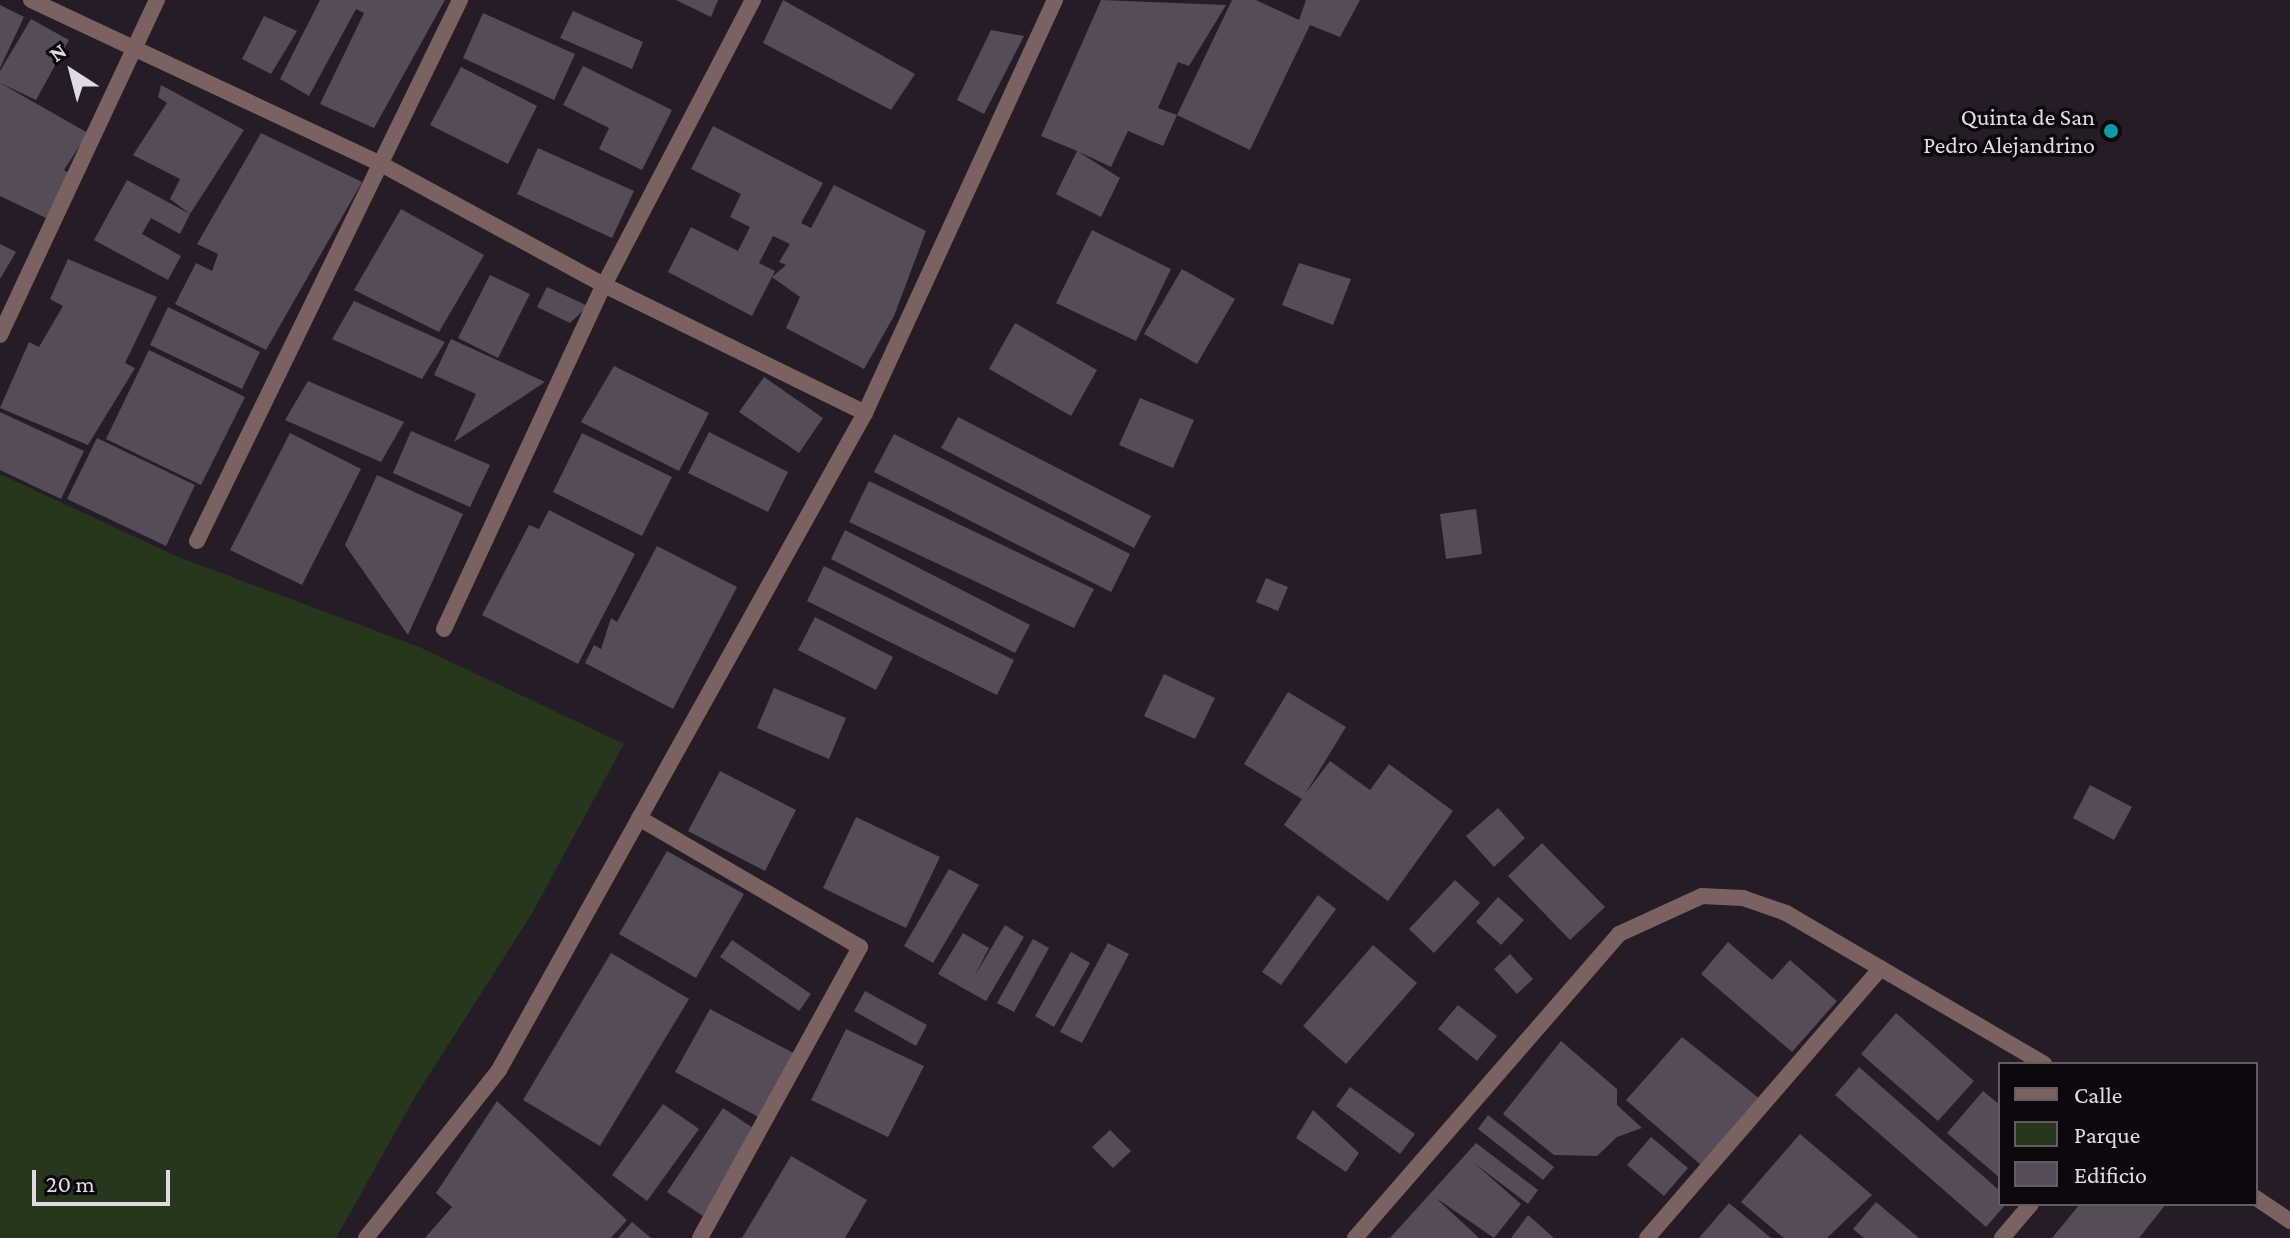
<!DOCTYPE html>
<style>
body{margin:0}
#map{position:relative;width:2290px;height:1238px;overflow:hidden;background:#251c28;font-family:"Crimson Pro",serif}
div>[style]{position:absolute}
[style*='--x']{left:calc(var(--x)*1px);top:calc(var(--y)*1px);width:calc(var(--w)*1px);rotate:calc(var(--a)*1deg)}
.green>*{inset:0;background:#27371e}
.building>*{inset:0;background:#564c59}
.street>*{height:16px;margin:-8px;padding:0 8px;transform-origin:8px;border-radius:8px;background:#7a6260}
.dots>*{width:22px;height:22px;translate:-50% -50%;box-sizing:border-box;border:4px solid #0c080d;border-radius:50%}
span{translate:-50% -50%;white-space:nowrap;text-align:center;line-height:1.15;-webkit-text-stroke:7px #0c080d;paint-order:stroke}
.poi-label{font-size:24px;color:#e0dae2}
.right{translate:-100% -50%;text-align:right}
.legend{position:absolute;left:1998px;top:1062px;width:260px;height:144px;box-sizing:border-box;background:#0c080d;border:2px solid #615c62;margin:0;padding:10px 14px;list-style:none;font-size:24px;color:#e0dae2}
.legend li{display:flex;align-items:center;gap:16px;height:40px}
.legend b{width:40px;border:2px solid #615c62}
.north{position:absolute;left:32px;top:32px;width:80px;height:80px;-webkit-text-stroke:6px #0c080d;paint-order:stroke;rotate:324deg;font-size:22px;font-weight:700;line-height:32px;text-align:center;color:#e0dae2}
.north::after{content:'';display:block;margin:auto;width:28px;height:36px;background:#e0dae2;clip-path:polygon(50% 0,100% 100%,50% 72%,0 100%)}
.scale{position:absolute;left:32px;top:1170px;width:138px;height:36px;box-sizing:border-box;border:4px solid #e0dae2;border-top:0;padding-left:10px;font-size:24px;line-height:28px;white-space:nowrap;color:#e0dae2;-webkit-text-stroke:6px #0c080d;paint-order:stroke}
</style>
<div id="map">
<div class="green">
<i style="clip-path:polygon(0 474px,176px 556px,419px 647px,624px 744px,531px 915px,415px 1097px,336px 1238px,0 1238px)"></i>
</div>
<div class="building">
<i style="clip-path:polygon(320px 0,445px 0,374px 128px,320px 104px,364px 13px,356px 9px,309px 96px,280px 79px)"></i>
<i style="clip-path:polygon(676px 0,718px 0,711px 17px)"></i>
<i style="clip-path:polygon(783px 0,915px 74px,891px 110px,763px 43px)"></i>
<i style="clip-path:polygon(1101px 0,1226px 5px,1189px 66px,1178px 62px,1158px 108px,1177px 115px,1163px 146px,1128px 131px,1111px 167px,1077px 151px,1120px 178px,1101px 217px,1056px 194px,1077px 151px,1041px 136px)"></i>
<i style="clip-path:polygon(1232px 0,1256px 0,1299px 20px,1306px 0,1360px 0,1340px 37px,1310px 25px,1250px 150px,1177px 115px)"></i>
<i style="clip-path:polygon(0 5px,24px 17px,0 68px)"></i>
<i style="clip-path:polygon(573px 11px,643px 42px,632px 69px,560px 38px)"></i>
<i style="clip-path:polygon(483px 13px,575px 54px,554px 100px,463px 58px)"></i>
<i style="clip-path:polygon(264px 16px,297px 31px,271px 74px,242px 59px)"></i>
<i style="clip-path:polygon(31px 19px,69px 40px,36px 100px,0 83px,0 71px)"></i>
<i style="clip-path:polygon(991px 30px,1024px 36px,984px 114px,957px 100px)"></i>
<i style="clip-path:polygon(583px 66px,672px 110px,642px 170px,599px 149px,609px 128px,563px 105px)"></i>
<i style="clip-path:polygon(461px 67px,537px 106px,508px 164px,430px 125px)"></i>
<i style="clip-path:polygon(0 83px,88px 133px,64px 170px,71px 175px,46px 218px,0 196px)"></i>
<i style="clip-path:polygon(161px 85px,244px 130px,190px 214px,170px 199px,180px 179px,133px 155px,167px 103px,158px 97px)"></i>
<i style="clip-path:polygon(evenodd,713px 126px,823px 183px,801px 223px,811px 228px,834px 185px,926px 231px,894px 316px,864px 369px,786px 328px,800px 297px,772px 277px,752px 316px,668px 272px,691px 227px,738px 251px,750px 227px,730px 217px,741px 194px,691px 169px,713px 126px,773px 236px,790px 244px,779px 262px,786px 265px,772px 277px,775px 271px,759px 263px,773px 236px)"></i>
<i style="clip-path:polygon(261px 133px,362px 182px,266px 350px,175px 304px,196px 263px,212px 271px,218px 254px,197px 244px)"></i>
<i style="clip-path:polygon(538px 148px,634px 191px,612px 238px,517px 194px)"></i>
<i style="clip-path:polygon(127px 180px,190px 214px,180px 234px,151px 218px,142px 234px,181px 256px,168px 280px,94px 240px)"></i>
<i style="clip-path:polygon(401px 209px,484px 255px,439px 332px,354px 290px)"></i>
<i style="clip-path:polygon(1092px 230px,1171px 269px,1136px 341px,1056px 303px)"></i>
<i style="clip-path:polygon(0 244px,16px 252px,0 279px)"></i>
<i style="clip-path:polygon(68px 259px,157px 297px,125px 363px,135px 368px,88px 445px,0 408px,29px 342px,39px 347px,63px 306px,50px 299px)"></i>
<i style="clip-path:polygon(1299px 263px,1351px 279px,1333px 325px,1282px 305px)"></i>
<i style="clip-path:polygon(1182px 269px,1235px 299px,1197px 364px,1144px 334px)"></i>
<i style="clip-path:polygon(490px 275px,530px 294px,498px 358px,458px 338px)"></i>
<i style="clip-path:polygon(547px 287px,588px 306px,570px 323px,537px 307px)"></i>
<i style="clip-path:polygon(354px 301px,445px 342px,422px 379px,332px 339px)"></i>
<i style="clip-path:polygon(168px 307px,260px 352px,242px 389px,150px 345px)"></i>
<i style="clip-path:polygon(1015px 323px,1097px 370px,1071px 416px,989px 369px)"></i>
<i style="clip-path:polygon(451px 339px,545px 382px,454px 442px,476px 394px,434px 375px)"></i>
<i style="clip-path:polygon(149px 350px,245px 397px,201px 485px,106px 439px)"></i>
<i style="clip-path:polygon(614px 366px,709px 413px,679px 471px,581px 422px)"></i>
<i style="clip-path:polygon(764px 377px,823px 418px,799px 453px,739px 412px)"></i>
<i style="clip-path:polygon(308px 381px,404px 422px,381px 462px,285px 420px)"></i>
<i style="clip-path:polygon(1140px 398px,1194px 420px,1173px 468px,1119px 445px)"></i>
<i style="clip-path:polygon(0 412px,84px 451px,61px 499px,0 470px)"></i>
<i style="clip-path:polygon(958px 417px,1151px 516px,1134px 548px,941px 448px)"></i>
<i style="clip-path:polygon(411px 431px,490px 465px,470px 507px,393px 473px)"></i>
<i style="clip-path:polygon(709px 432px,788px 472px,768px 512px,688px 473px)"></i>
<i style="clip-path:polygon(290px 433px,361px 469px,302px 585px,230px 550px)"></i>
<i style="clip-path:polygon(582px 433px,672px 477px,642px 536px,553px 492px)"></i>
<i style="clip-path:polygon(894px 434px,1130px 554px,1111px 592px,874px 472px)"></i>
<i style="clip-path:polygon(97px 438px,195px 485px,166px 546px,67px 499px)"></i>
<i style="clip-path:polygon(377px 475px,463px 514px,408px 635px,345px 545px)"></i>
<i style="clip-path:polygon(869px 481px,1094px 589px,1074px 628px,849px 522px)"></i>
<i style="clip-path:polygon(1476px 509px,1482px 554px,1446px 559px,1440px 514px)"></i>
<i style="clip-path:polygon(549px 510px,635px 554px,578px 664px,482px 615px,529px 525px,539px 529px)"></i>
<i style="clip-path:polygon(845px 530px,1030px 625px,1015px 653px,831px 559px)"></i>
<i style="clip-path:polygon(657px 546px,737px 587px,673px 709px,585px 663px,594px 645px,601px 649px,611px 618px,617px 622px)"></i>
<i style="clip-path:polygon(824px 566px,1014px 660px,997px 695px,807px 601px)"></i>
<i style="clip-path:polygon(1266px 578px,1288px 587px,1278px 611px,1256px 602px)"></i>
<i style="clip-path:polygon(815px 617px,893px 657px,876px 690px,798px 650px)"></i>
<i style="clip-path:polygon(1164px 674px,1215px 698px,1195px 739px,1144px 716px)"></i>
<i style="clip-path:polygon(774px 688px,846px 718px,829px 759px,757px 728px)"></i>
<i style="clip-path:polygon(1288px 692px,1346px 727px,1305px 794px,1330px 761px,1370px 790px,1389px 764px,1453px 811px,1388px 901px,1284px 825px,1302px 799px,1244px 764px)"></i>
<i style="clip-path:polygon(720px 771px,796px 810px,765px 871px,688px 831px)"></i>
<i style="clip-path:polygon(2090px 785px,2132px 807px,2114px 840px,2073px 818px)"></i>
<i style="clip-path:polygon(1498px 808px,1525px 838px,1494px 867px,1466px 836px)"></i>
<i style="clip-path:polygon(856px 817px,940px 857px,906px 928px,823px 888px)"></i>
<i style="clip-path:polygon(1542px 843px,1605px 907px,1570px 940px,1508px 876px)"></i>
<i style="clip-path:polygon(667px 851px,744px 894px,696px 978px,619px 934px)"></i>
<i style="clip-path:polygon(949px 869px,979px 885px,933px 963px,904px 946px)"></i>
<i style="clip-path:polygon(1455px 880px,1480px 903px,1434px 953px,1409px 929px)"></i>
<i style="clip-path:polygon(1318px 895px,1336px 909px,1281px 985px,1262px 972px)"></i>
<i style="clip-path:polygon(1498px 897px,1524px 920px,1501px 945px,1476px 922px)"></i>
<i style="clip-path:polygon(1005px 925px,1024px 937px,986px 1001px,938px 974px,963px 933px,989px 948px,974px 977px)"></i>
<i style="clip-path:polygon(1033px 939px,1049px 948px,1014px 1012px,997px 1003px)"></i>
<i style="clip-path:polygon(732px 940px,811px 994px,799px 1011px,720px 957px)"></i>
<i style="clip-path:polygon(1728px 942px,1772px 980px,1790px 960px,1837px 1001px,1792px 1052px,1701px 974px)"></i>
<i style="clip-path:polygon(1108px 943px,1129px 954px,1082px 1043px,1060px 1032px)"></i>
<i style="clip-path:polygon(1373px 945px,1417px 983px,1346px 1064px,1303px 1026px)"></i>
<i style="clip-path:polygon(1071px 952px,1090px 963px,1054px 1027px,1035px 1016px)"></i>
<i style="clip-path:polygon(611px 953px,689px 999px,600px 1146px,523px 1100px)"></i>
<i style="clip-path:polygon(1510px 954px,1533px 979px,1517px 994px,1494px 969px)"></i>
<i style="clip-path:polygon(865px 991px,927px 1025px,916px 1046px,854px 1011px)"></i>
<i style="clip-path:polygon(1458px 1005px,1497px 1036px,1477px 1061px,1438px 1029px)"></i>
<i style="clip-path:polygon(710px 1009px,801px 1057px,766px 1121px,675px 1072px)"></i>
<i style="clip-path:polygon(1896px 1013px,1974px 1081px,1938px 1121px,1861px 1054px)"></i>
<i style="clip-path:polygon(846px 1029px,924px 1066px,888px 1137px,811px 1100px)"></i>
<i style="clip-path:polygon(1682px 1037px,1760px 1099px,1701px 1165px,1626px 1100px)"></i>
<i style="clip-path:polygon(1561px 1041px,1617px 1089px,1617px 1105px,1642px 1128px,1617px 1137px,1597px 1156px,1554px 1155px,1503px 1114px)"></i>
<i style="clip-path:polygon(1859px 1067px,2000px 1191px,2000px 1204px,2006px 1204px,1986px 1227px,1835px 1095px)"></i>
<i style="clip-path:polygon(1350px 1087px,1415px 1134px,1400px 1154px,1336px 1106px)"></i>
<i style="clip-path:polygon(1983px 1091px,2000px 1105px,2000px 1178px,1947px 1133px)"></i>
<i style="clip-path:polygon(497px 1101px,627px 1220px,611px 1238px,425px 1238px,452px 1207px,436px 1193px)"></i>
<i style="clip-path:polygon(663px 1104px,699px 1129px,647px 1201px,612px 1175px)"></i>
<i style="clip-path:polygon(723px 1108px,759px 1132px,703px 1216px,667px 1192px)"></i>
<i style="clip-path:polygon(1313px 1110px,1359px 1153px,1346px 1172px,1296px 1138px)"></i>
<i style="clip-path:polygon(1488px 1115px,1554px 1167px,1543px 1180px,1478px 1129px)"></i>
<i style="clip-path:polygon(1110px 1130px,1131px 1151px,1113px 1168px,1092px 1147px)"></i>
<i style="clip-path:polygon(1800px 1134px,1872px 1195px,1827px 1238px,1784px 1238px,1741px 1202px)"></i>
<i style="clip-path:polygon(1651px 1137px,1688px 1168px,1664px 1196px,1627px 1165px)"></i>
<i style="clip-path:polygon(1476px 1143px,1538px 1190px,1528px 1204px,1474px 1163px,1521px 1204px,1494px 1238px,1436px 1198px,1479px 1238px,1390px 1238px)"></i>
<i style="clip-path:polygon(791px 1156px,867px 1200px,845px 1238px,742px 1238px)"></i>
<i style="clip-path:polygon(1876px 1202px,1919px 1238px,1864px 1238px,1853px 1229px)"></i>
<i style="clip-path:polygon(1729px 1203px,1771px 1238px,1699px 1238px)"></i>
<i style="clip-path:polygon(2080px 1204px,2166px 1204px,2139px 1238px,2052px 1238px)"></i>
<i style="clip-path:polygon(1528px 1215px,1554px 1238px,1511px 1238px)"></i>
<i style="clip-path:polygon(632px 1222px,651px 1238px,618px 1238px)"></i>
</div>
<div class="street">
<i style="--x:31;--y:0;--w:387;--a:25.1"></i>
<i style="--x:381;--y:164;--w:254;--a:28.5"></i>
<i style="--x:604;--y:285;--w:291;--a:26.1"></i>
<i style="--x:0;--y:335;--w:370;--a:-64.9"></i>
<i style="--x:197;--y:541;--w:602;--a:-64.07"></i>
<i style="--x:444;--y:629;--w:379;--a:-65.1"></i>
<i style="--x:604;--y:285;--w:322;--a:-62.4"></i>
<i style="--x:639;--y:818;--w:256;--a:30.3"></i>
<i style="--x:860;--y:947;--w:332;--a:118.8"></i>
<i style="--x:2256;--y:1198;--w:41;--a:34.1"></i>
<i style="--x:366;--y:1238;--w:214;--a:-51.6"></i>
<i style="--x:499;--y:1070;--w:752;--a:-60.88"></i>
<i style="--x:865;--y:413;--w:455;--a:-65.3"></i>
<i style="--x:1355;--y:1238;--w:403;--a:-49"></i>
<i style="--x:1619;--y:934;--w:91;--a:-24.6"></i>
<i style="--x:1702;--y:896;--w:41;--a:2.8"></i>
<i style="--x:1743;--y:898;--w:46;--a:19.2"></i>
<i style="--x:1786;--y:913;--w:299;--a:30.3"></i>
<i style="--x:1647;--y:1238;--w:357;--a:-49.1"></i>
<i style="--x:2002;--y:1238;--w:45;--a:-49.5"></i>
</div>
<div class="dots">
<i style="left:2111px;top:131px;background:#0f9aa8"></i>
</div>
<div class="poi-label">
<span class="right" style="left:2095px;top:131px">Quinta de San<br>Pedro Alejandrino</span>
</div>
<ul class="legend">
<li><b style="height:10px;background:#7a6260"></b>Calle</li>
<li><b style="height:22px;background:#27371e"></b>Parque</li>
<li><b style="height:22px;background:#564c59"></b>Edificio</li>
</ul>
<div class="north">N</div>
<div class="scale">20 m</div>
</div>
